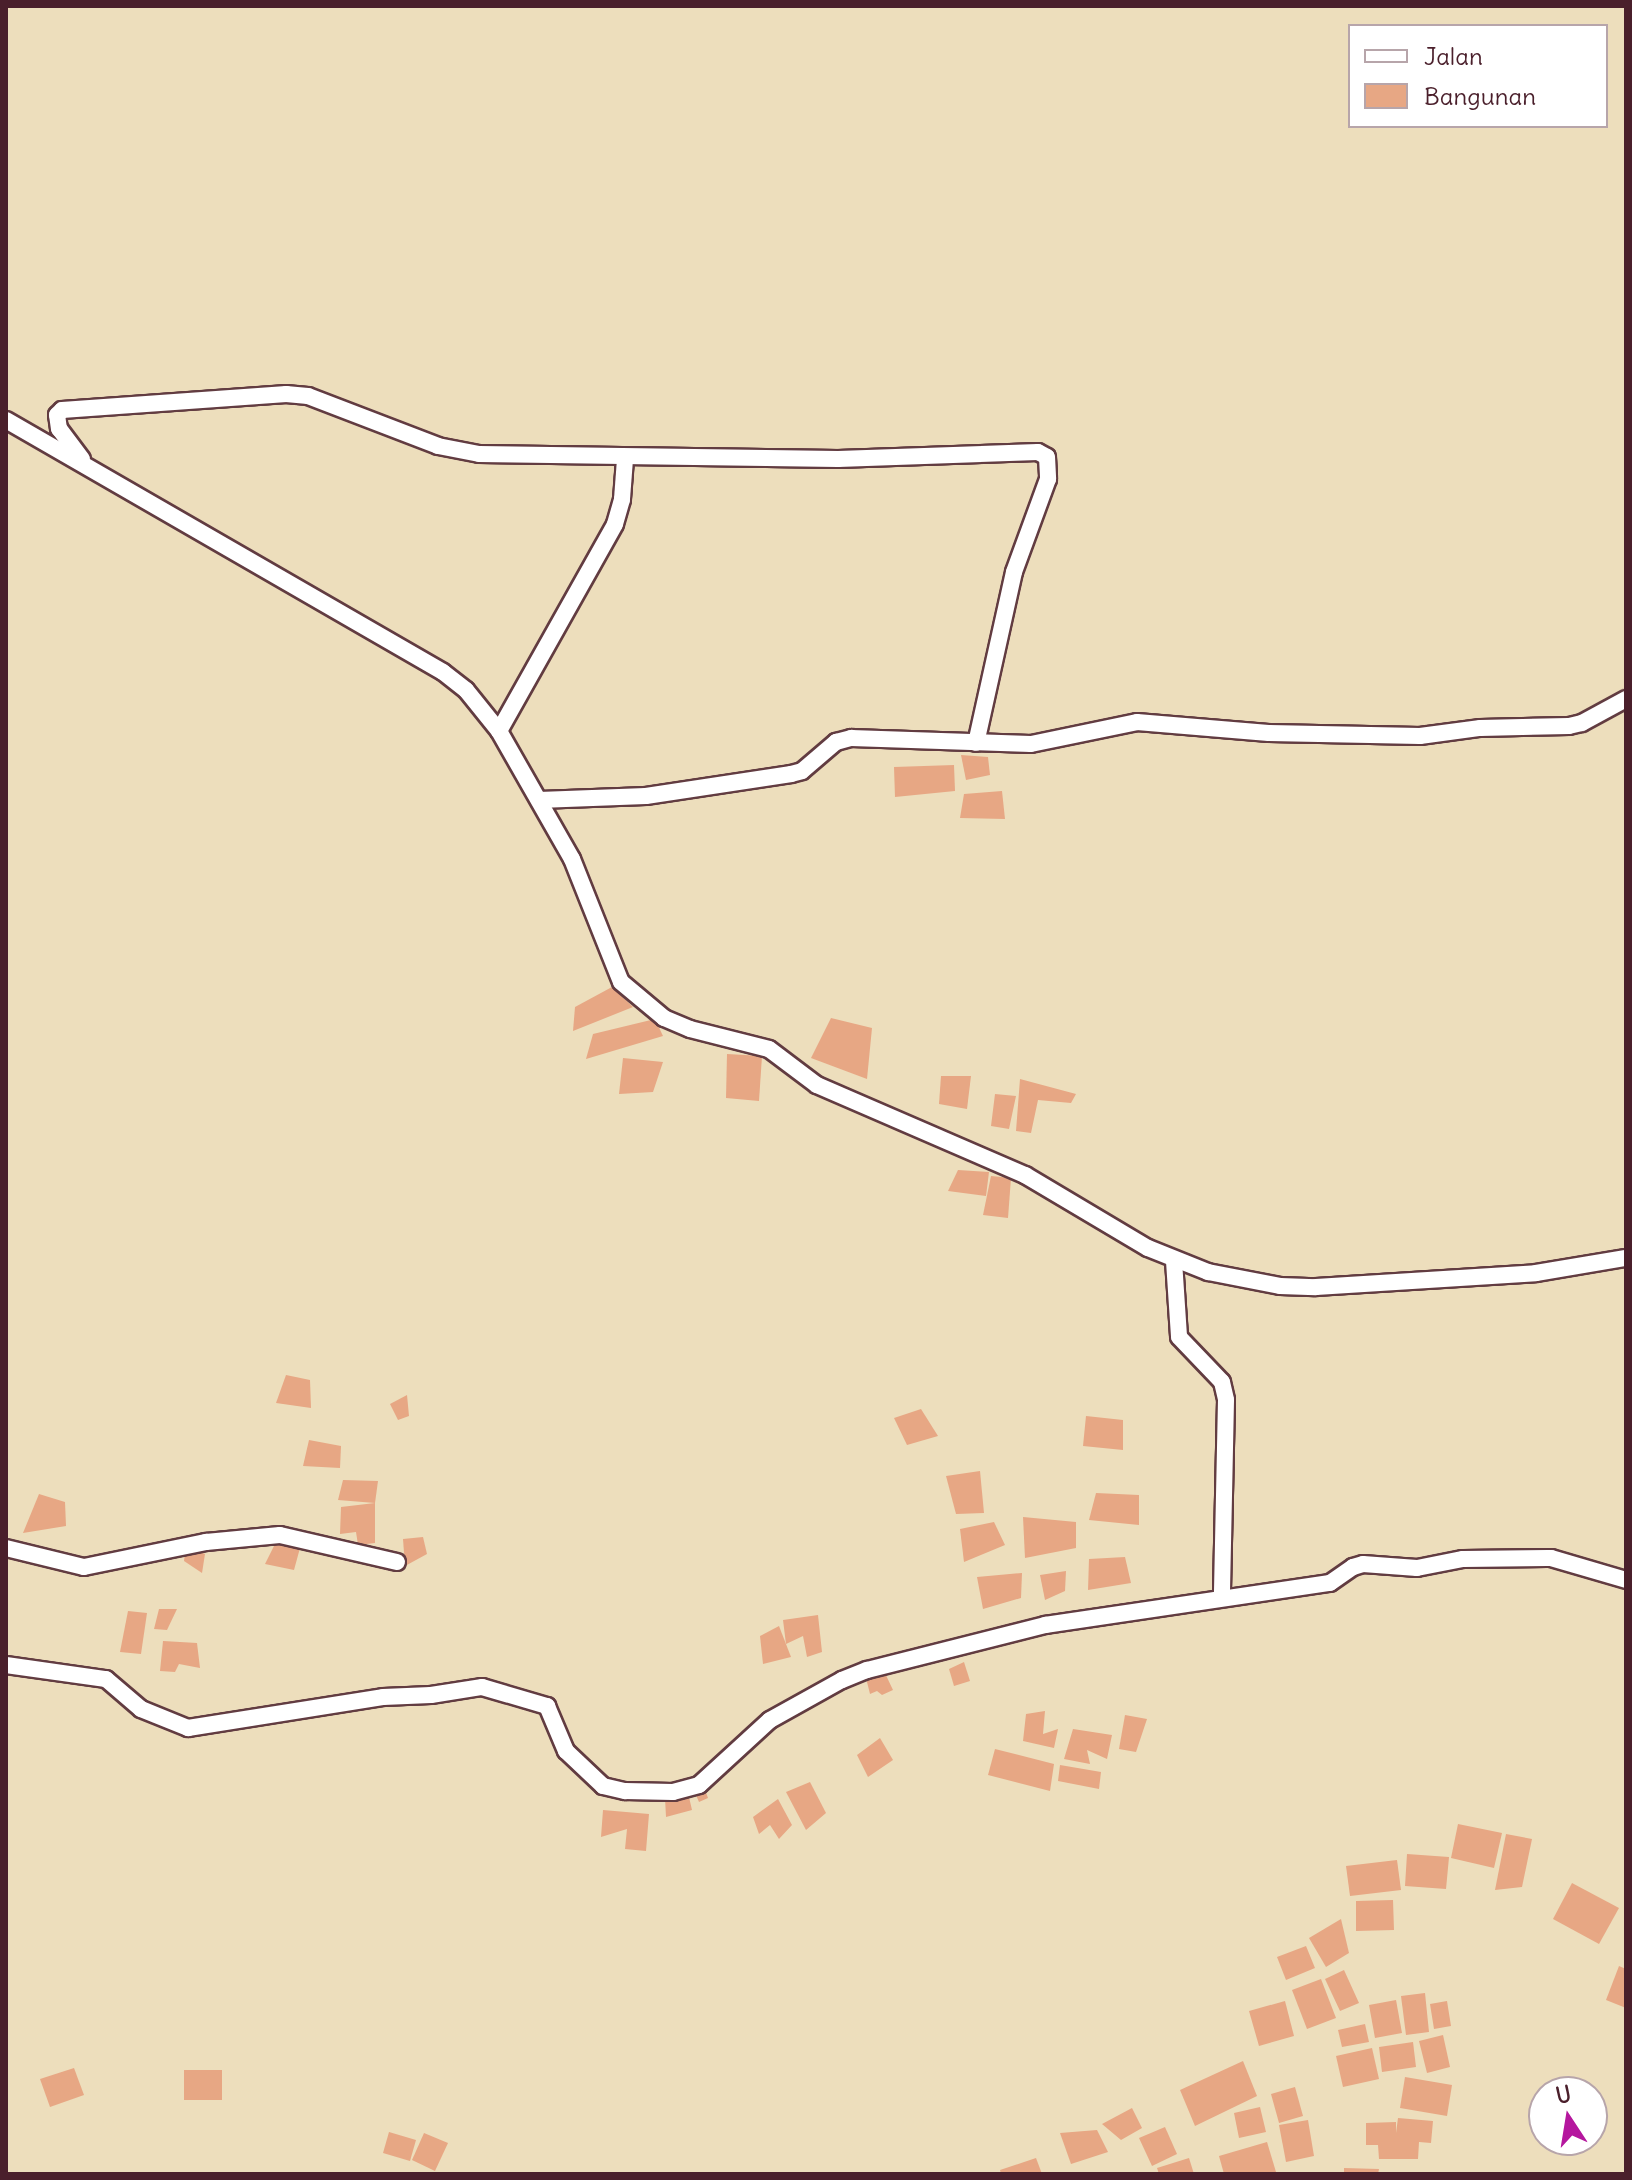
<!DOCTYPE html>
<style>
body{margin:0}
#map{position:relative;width:1632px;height:2180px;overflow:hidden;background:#eddebc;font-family:Delius,sans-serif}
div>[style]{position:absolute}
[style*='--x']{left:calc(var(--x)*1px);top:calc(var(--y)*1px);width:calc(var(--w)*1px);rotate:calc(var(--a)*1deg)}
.building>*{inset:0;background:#e7a784}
.roads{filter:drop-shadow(2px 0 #623c41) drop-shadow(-2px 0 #623c41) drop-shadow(0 2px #623c41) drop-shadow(0 -2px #623c41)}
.minor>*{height:16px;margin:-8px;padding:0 8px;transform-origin:8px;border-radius:8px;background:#fff}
span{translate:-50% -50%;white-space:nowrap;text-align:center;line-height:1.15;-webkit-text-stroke:7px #fff;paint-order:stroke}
.frame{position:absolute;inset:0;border:8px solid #4a1f2b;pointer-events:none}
.legend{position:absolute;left:1348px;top:24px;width:260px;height:104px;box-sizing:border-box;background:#fff;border:2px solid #b7a5aa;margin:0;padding:10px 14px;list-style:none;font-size:24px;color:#4a1f2b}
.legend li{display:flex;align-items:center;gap:16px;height:40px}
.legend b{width:40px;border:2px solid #b7a5aa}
.north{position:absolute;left:1528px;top:2076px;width:80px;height:80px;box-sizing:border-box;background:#fff;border:2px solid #b7a5aa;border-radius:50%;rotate:348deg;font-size:22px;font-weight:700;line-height:32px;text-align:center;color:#4a1f2b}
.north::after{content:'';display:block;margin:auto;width:28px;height:36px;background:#b5179e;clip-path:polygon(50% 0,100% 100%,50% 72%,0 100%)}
</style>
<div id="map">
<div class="building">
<i style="clip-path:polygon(961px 755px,988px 757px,990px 775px,966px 780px)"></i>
<i style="clip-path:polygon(954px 765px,955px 791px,895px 797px,894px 767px)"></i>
<i style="clip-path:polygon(1002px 791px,1005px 819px,960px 818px,964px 794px)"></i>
<i style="clip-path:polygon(612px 987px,633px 1007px,573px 1031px,575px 1007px)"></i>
<i style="clip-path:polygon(831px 1018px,872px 1028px,867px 1079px,811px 1058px)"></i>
<i style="clip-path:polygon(655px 1019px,663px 1036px,586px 1059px,593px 1034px)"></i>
<i style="clip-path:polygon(727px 1054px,762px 1056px,759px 1101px,726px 1098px)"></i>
<i style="clip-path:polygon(623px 1058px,663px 1062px,653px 1092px,619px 1094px)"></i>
<i style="clip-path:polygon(941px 1076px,971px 1076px,967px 1109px,939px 1104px)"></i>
<i style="clip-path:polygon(1020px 1079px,1076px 1094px,1071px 1103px,1038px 1100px,1031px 1133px,1016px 1131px)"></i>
<i style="clip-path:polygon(995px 1094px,1016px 1096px,1009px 1129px,991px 1126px)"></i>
<i style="clip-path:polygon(958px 1170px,989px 1172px,986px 1196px,948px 1191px)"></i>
<i style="clip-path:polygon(991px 1176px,1011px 1178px,1008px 1218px,983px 1215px)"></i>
<i style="clip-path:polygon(286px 1375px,310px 1380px,311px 1408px,276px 1403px)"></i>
<i style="clip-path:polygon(407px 1395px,409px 1416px,398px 1420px,390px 1404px)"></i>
<i style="clip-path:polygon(921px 1409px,938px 1436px,907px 1445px,894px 1418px)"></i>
<i style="clip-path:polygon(1086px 1416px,1123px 1420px,1123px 1450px,1083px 1446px)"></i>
<i style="clip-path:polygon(309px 1440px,341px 1446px,340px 1468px,303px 1466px)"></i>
<i style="clip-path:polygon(980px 1471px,984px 1513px,956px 1514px,946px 1476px)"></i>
<i style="clip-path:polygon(343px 1480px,378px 1481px,375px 1503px,338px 1500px)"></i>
<i style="clip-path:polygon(1096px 1493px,1139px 1495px,1139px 1525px,1089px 1520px)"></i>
<i style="clip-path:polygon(39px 1494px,65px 1502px,66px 1526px,23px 1533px)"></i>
<i style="clip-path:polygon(375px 1503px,375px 1543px,358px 1545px,356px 1532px,340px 1534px,341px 1507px)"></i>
<i style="clip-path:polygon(1023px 1517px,1076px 1522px,1076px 1548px,1025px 1558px)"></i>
<i style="clip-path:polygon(994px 1522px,1005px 1545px,964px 1562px,960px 1529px)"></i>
<i style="clip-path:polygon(423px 1537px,427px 1554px,405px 1566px,403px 1539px)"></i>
<i style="clip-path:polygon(275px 1544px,300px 1548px,294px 1570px,265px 1564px)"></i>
<i style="clip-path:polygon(186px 1546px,205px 1554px,202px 1573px,184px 1561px)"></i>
<i style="clip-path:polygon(1125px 1557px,1131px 1583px,1088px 1590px,1089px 1559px)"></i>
<i style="clip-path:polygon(1066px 1571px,1065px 1591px,1045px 1600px,1040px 1575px)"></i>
<i style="clip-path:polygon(1022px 1573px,1021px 1598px,983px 1609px,977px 1577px)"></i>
<i style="clip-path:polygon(159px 1609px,177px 1609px,167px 1630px,154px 1629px)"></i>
<i style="clip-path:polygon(128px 1611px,147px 1613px,141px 1654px,120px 1652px)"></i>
<i style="clip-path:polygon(818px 1615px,822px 1652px,807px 1657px,803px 1636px,786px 1644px,783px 1620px)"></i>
<i style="clip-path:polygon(779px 1626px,791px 1657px,763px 1664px,760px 1636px)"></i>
<i style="clip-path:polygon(163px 1641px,197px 1643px,200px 1668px,179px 1664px,175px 1672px,160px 1671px)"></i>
<i style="clip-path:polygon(964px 1662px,970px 1681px,954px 1686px,949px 1669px)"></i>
<i style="clip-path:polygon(883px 1669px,893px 1690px,882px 1695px,877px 1691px,870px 1694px,865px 1674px)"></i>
<i style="clip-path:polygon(1045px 1711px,1043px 1734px,1058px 1729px,1054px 1748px,1023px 1741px,1026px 1714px)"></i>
<i style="clip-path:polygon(1125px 1715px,1147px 1719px,1136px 1752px,1119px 1749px)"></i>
<i style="clip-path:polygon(1073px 1729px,1112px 1735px,1107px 1759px,1087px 1750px,1090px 1764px,1064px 1759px)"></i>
<i style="clip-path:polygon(880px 1738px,893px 1760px,868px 1777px,857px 1755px)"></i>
<i style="clip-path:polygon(995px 1749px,1054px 1764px,1050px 1791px,988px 1775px)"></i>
<i style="clip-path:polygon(1060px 1765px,1101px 1772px,1099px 1789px,1058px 1781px)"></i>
<i style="clip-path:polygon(810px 1782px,826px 1813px,806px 1830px,786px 1792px)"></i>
<i style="clip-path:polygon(704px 1787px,708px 1798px,699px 1802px,696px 1795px,689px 1797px,692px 1810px,666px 1817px,665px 1798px)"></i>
<i style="clip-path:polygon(778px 1799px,792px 1825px,779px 1839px,770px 1825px,759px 1834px,753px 1817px)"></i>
<i style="clip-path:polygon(603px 1810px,649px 1814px,646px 1851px,625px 1849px,627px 1829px,601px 1837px)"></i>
<i style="clip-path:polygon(1458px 1824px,1502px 1833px,1494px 1868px,1451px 1858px)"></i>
<i style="clip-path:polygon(1506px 1834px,1532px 1839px,1522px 1887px,1495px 1890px)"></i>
<i style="clip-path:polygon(1407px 1854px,1449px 1857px,1446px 1889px,1405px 1886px)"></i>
<i style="clip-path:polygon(1397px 1860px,1401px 1890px,1350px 1896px,1346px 1866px)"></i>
<i style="clip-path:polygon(1572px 1883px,1619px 1908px,1599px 1944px,1553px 1919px)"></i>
<i style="clip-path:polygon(1393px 1900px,1394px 1930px,1356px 1931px,1356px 1901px)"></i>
<i style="clip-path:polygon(1341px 1919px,1349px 1953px,1326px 1967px,1309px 1938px)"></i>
<i style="clip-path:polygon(1306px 1946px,1315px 1968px,1286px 1980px,1277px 1957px)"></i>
<i style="clip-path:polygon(1619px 1966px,1626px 1969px,1626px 2008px,1606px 2000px)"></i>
<i style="clip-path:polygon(1344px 1970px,1359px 2003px,1340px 2011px,1325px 1979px)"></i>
<i style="clip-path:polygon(1321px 1979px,1336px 2018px,1307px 2029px,1292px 1990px)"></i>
<i style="clip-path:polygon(1425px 1993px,1429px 2032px,1406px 2035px,1401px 1996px)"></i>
<i style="clip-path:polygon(1396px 2000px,1402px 2033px,1375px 2038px,1369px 2005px)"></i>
<i style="clip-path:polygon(1285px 2001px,1294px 2036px,1259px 2046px,1249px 2011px)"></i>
<i style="clip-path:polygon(1447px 2001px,1451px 2026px,1434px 2029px,1430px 2004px)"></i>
<i style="clip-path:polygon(1365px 2024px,1369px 2042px,1342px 2047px,1338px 2030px)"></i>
<i style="clip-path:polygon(1443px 2035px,1450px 2067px,1427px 2073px,1419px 2041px)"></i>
<i style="clip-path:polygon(1413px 2042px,1416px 2067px,1382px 2072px,1379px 2047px)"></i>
<i style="clip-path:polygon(1372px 2048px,1379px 2079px,1343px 2087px,1336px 2056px)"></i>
<i style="clip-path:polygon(1243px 2061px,1257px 2096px,1195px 2126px,1180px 2090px)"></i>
<i style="clip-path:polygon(74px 2068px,84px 2095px,50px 2107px,40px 2079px)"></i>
<i style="clip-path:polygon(184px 2070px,222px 2070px,222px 2100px,184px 2100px)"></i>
<i style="clip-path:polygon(1405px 2077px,1452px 2085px,1447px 2116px,1400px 2108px)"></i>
<i style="clip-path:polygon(1295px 2087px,1303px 2116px,1279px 2123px,1271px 2094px)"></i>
<i style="clip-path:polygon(1260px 2107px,1266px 2132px,1239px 2138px,1234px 2113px)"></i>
<i style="clip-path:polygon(1132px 2108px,1142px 2128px,1121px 2140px,1102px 2124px)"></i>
<i style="clip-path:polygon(1398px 2118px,1433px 2121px,1431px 2143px,1419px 2142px,1418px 2159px,1379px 2159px,1378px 2145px,1366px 2145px,1366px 2123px,1396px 2122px,1396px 2133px)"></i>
<i style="clip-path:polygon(1308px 2120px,1314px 2156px,1286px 2162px,1279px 2125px)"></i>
<i style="clip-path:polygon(1165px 2127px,1177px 2154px,1152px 2166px,1139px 2138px)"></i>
<i style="clip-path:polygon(1097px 2130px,1108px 2152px,1071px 2164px,1060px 2133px)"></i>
<i style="clip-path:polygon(389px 2132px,416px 2140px,410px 2161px,383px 2153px)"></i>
<i style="clip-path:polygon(424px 2133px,448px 2143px,435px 2171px,412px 2160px)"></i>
<i style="clip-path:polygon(1267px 2142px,1276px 2172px,1224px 2174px,1219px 2156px)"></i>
<i style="clip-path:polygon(1036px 2158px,1042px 2174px,1001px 2174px,1000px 2170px)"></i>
<i style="clip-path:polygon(1189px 2158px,1194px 2174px,1159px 2174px,1157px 2168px)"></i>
<i style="clip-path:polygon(1344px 2168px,1379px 2169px,1378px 2174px,1344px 2174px)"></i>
</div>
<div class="roads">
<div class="minor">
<i style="--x:6;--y:420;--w:504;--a:29.97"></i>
<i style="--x:443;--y:672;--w:29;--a:38"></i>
<i style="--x:466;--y:690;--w:53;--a:51.2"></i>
<i style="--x:499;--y:731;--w:147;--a:60.3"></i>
<i style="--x:572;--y:859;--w:132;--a:68.3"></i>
<i style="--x:621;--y:982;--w:56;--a:39.9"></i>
<i style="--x:664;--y:1018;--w:28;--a:23"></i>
<i style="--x:690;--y:1029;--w:81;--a:14.2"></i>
<i style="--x:769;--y:1049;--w:60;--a:36.9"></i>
<i style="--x:817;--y:1085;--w:227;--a:23.4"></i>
<i style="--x:1025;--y:1175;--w:143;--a:30.7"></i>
<i style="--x:1148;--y:1248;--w:65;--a:21.8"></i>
<i style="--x:1208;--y:1272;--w:73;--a:11"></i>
<i style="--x:1280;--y:1286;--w:36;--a:2"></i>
<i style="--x:1316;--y:1287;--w:220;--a:-3.6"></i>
<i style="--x:1536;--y:1273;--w:91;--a:-9.5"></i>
<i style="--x:82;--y:459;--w:38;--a:-127"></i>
<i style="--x:59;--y:429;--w:14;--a:-98"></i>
<i style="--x:57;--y:415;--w:7;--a:-45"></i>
<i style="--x:62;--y:410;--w:225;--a:-4.1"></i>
<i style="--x:286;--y:394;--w:22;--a:5"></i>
<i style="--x:308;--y:396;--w:139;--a:21"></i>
<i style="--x:438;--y:446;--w:42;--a:11"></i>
<i style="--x:479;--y:454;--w:359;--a:0.8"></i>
<i style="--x:838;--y:459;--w:200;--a:-2"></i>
<i style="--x:1038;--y:452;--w:10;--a:29"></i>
<i style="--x:1047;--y:457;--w:22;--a:87"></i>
<i style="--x:1048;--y:479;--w:99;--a:110.1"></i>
<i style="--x:1014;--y:572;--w:175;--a:102.5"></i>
<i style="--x:499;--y:731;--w:237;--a:-60.7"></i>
<i style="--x:615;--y:524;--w:26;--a:-74"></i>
<i style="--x:622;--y:499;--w:40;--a:-85.7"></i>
<i style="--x:539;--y:800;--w:107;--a:-2.1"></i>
<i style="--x:646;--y:796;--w:147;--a:-8.6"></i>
<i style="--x:791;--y:774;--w:11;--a:-15"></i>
<i style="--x:802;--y:771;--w:45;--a:-40.5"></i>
<i style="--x:836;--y:742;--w:16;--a:-15"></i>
<i style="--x:851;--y:738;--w:180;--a:1.9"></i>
<i style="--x:1031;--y:744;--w:108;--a:-11.7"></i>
<i style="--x:1137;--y:722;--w:132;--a:4.8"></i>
<i style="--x:1269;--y:733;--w:151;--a:1.1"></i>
<i style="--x:1420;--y:736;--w:61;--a:-7.6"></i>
<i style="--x:1480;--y:728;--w:89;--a:-1.3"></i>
<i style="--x:1569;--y:726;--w:13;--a:-13"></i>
<i style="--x:1582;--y:723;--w:50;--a:-28.6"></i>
<i style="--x:1174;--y:1261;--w:76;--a:86.2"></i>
<i style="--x:1179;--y:1337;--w:62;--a:46.3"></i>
<i style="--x:1222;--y:1382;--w:18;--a:77"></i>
<i style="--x:1226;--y:1400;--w:196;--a:91.2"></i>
<i style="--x:6;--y:1548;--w:80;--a:13.7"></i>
<i style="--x:84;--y:1567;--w:125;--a:-11.6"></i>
<i style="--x:206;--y:1542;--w:74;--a:-5.4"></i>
<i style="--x:280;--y:1535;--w:120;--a:13"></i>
<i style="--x:6;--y:1665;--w:101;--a:8"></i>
<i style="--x:106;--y:1679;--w:46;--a:40.6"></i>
<i style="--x:141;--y:1709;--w:51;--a:22"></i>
<i style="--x:188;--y:1728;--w:197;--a:-9"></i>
<i style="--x:383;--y:1697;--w:48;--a:-2.4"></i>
<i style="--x:431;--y:1695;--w:52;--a:-8.9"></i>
<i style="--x:482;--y:1687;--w:68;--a:16.3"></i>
<i style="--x:547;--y:1706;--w:49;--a:67.1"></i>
<i style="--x:566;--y:1751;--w:51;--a:43.4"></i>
<i style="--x:603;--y:1786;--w:23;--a:13"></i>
<i style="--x:625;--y:1791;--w:48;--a:1.2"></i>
<i style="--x:673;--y:1792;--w:27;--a:-15"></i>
<i style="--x:699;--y:1785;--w:96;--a:-42.5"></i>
<i style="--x:770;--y:1720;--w:82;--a:-29.1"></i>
<i style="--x:842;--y:1680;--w:27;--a:-22"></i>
<i style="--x:867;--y:1670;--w:184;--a:-14.2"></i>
<i style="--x:1045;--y:1625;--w:288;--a:-8.4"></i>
<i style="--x:1330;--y:1583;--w:28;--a:-35"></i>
<i style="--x:1353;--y:1567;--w:10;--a:-17"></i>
<i style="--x:1363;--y:1564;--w:54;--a:4.2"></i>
<i style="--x:1417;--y:1568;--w:47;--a:-11.1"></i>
<i style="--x:1463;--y:1559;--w:88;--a:-0.7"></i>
<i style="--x:1551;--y:1558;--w:78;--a:16.3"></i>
</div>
</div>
<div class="frame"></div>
<ul class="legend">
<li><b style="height:10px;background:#fff"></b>Jalan</li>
<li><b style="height:22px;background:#e7a784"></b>Bangunan</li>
</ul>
<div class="north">U</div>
</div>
